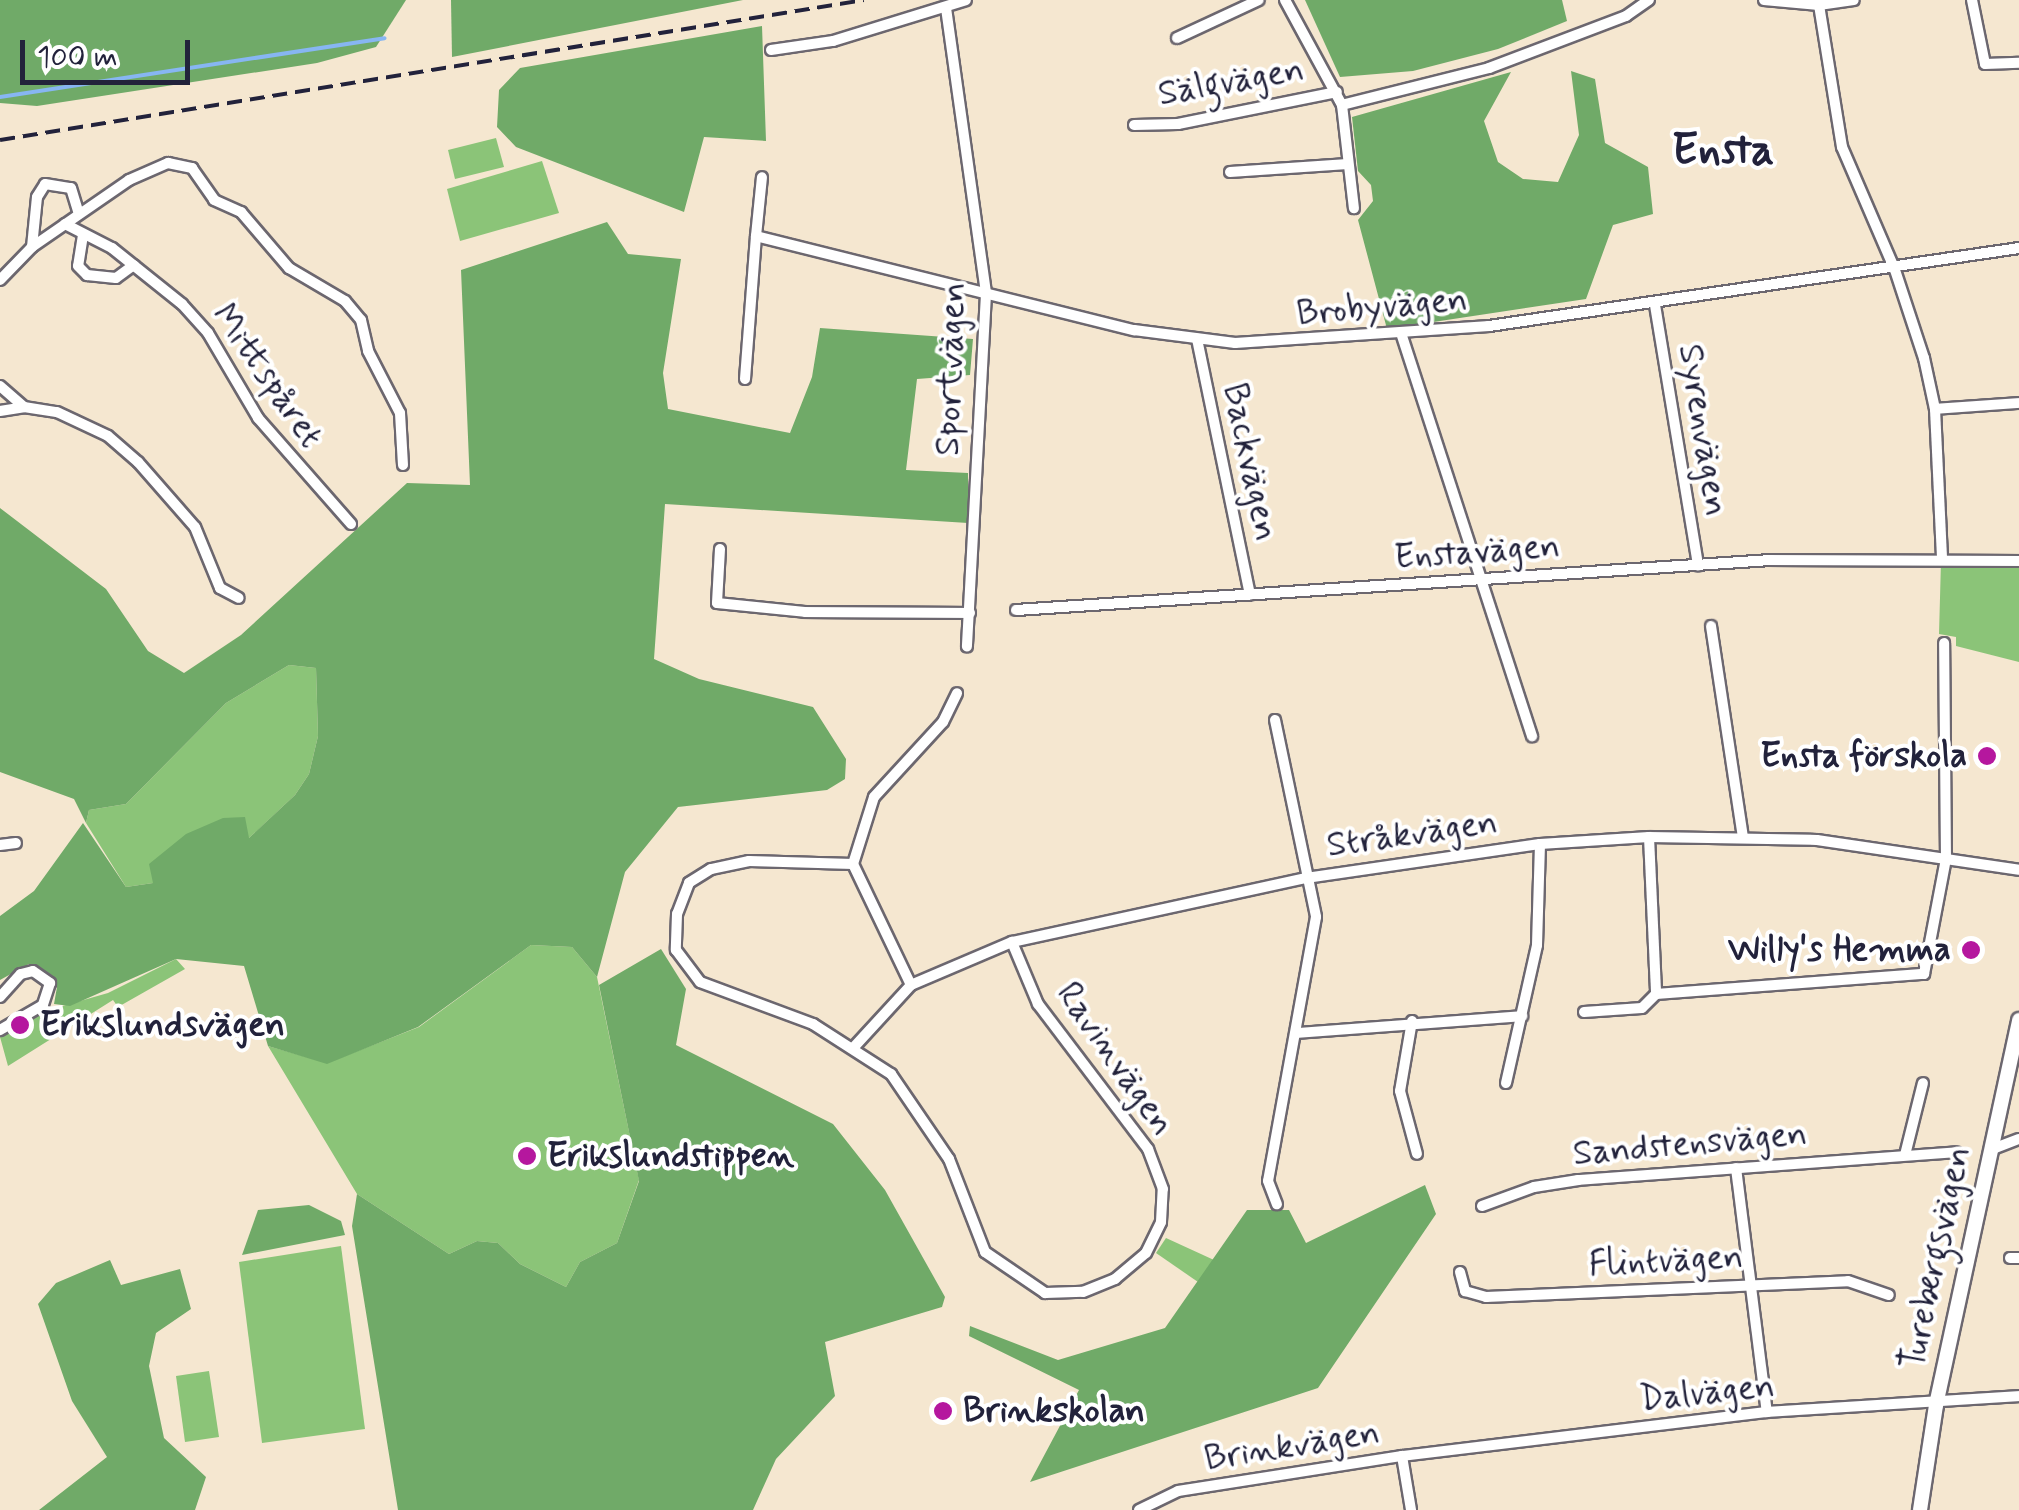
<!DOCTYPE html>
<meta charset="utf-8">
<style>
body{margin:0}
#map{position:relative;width:2019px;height:1510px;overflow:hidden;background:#f5e7d0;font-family:Mynerve,sans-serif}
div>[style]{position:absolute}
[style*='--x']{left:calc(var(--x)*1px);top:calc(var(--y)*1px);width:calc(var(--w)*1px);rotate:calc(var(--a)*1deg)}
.green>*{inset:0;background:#8bc478}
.forest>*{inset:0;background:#70aa68}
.stream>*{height:4px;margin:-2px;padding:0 2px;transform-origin:2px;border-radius:2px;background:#87b6f2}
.roads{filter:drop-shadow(2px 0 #6c676f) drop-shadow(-2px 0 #6c676f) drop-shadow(0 2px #6c676f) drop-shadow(0 -2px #6c676f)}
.street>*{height:10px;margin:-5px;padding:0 5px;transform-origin:5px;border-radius:5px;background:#fff}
.secondary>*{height:14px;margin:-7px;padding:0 7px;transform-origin:7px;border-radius:7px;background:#fff}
.rail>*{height:4px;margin-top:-2px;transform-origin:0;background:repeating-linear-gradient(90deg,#22223b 0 15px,transparent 0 23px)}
.dots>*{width:28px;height:28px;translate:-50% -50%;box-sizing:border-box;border:5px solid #fff;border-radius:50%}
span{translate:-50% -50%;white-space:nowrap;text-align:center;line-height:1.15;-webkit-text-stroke:8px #fff;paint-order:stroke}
.street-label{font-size:35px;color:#22223b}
.poi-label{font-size:35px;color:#22223b;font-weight:700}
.right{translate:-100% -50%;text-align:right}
.left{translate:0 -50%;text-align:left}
.district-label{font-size:45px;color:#22223b;font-weight:700}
.scale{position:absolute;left:20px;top:40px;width:170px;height:45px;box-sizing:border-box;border:5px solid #22223b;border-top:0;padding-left:12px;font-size:30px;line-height:35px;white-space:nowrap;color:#22223b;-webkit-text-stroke:8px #fff;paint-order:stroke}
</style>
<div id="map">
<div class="green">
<i style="clip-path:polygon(496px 138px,504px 167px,455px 179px,448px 150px)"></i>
<i style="clip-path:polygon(542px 161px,559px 213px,460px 241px,447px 189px)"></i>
<i style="clip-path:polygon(1941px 561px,2019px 564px,2019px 662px,1956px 646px,1956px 637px,1939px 634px)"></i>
<i style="clip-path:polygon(289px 665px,316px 668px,318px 736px,309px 774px,295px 795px,248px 839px,153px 883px,126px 887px,86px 823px,89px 810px,126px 804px,226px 703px)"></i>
<i style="clip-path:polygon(531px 945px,572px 947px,597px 977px,639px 1180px,617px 1243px,580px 1262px,566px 1287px,520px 1264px,498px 1243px,477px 1241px,449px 1254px,357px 1194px,268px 1046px,327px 1063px,419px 1027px)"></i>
<i style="clip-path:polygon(176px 959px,185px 969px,118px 1007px,113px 1000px,8px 1066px,0 1037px,45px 1011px,108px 993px)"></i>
<i style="clip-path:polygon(1166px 1238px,1214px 1260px,1198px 1282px,1156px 1253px)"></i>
<i style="clip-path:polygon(341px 1246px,365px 1429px,262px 1443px,239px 1262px)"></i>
<i style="clip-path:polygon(209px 1371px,219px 1437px,185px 1442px,176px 1376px)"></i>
</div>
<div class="forest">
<i style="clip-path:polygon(0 0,406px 0,376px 47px,317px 63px,37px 106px,0 103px)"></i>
<i style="clip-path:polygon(451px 0,743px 0,452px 57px)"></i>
<i style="clip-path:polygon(1305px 0,1562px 0,1567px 21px,1498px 49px,1413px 71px,1340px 77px)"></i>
<i style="clip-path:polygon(762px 26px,766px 141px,704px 137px,684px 212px,516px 147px,497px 127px,499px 90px,520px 68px)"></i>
<i style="clip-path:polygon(1571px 71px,1595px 79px,1605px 143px,1648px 167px,1653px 214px,1613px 225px,1586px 299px,1387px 329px,1358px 220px,1373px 201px,1371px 185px,1358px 171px,1352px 117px,1511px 72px,1484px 121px,1498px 162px,1523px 179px,1558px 182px,1579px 135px)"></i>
<i style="clip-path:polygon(607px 222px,628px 254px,681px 259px,663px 373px,668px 409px,790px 433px,812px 377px,820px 328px,973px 339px,970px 375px,917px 379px,906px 470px,968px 473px,968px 523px,665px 504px,654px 659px,699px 679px,813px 707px,846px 759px,845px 779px,827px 790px,678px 807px,625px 872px,597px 977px,572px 947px,531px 945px,418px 1027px,327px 1064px,268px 1046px,244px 966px,176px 959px,70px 1006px,54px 1004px,57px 987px,29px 964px,0 980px,0 916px,34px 891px,83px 823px,126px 887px,153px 883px,149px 864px,186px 834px,223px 818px,245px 817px,249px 838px,295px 795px,309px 774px,318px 736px,316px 668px,289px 665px,226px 703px,126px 804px,89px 810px,86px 823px,74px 799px,0 772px,0 508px,106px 589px,148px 651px,184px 673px,241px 635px,407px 483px,470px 485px,461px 270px)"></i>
<i style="clip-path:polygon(661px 949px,686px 989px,676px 1045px,833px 1124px,885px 1190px,945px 1297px,942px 1307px,825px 1342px,835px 1396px,776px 1459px,753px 1510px,398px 1510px,352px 1226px,357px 1194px,449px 1254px,477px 1241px,498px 1243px,520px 1264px,566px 1287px,580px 1262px,617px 1243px,639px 1181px,599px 985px)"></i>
<i style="clip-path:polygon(1425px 1185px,1436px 1214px,1318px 1388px,1030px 1482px,1079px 1390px,969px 1336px,970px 1326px,1058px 1360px,1165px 1328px,1247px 1210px,1289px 1210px,1306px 1243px)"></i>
<i style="clip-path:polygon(309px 1205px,341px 1221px,345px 1235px,242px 1255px,258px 1210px)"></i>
<i style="clip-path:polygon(110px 1260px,121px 1285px,180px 1269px,191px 1309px,156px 1333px,149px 1366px,164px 1438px,206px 1477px,195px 1510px,39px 1510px,107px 1457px,72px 1401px,38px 1304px,56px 1283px)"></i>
</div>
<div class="stream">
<i style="--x:0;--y:97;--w:389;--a:-8.7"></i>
</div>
<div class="roads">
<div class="street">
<i style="--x:1285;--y:0;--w:119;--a:61.5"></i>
<i style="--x:1342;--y:105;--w:104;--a:83.4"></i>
<i style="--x:1764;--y:0;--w:55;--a:5.2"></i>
<i style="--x:1819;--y:5;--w:35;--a:-8"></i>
<i style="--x:1972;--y:0;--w:65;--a:78.5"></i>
<i style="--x:1985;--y:64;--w:34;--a:-2"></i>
<i style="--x:1819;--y:5;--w:144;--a:80.8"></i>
<i style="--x:1842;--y:147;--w:134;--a:66.7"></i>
<i style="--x:1895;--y:270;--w:93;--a:71.8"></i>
<i style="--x:1924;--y:358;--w:52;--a:77.8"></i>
<i style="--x:1935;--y:409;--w:151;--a:87.3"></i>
<i style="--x:946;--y:8;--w:289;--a:82"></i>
<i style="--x:986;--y:294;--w:353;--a:93.1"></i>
<i style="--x:1177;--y:38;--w:90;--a:-24.9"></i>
<i style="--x:771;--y:50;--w:63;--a:-8.3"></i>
<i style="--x:833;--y:41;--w:139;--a:-17.1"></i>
<i style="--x:1342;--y:105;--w:152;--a:-14.1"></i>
<i style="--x:1489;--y:68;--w:147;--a:-20.8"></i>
<i style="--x:1626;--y:16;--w:28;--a:-35"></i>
<i style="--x:1134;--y:125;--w:44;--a:-1.3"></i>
<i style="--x:1178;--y:124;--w:162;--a:-11.4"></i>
<i style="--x:1230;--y:172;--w:118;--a:-3.9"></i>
<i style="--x:65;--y:224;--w:53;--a:27.1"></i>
<i style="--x:112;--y:248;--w:90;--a:38.7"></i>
<i style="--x:182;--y:304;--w:39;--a:48"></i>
<i style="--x:208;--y:333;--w:99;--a:59.5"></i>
<i style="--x:258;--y:418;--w:141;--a:48.7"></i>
<i style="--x:83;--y:235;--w:31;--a:99"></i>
<i style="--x:78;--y:266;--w:13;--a:45"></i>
<i style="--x:87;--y:275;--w:29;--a:6"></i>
<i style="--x:116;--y:278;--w:22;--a:-36"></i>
<i style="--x:756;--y:236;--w:59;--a:-84.2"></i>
<i style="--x:32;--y:247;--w:50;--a:-84.3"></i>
<i style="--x:37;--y:197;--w:15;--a:-58"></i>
<i style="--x:45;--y:184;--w:26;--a:9"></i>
<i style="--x:71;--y:188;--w:24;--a:73"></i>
<i style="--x:0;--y:280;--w:46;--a:-45.9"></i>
<i style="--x:32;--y:247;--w:118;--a:-34.6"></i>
<i style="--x:129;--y:180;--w:43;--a:-23.6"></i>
<i style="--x:168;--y:163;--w:25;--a:12"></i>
<i style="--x:192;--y:168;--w:39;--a:55"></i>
<i style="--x:214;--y:200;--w:30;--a:24"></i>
<i style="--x:241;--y:212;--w:74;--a:49.4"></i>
<i style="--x:289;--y:268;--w:65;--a:30.5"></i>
<i style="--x:345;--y:301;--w:25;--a:50"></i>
<i style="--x:361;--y:320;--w:32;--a:77"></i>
<i style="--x:368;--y:351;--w:70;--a:62.7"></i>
<i style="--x:400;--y:413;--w:52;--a:86.7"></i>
<i style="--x:1655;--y:305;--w:264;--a:80.6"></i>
<i style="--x:1402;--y:336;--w:421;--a:72"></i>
<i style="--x:1197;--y:339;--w:261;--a:78.3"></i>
<i style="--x:745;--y:379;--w:143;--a:-85.6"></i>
<i style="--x:756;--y:236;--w:390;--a:14"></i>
<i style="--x:1134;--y:330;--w:102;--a:7.3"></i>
<i style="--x:1235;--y:343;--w:255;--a:-3.8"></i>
<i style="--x:1489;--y:326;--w:536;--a:-8.37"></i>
<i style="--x:0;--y:386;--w:32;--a:41"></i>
<i style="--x:24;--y:407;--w:33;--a:9"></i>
<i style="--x:57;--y:412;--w:56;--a:25.2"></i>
<i style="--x:108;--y:436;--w:40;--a:41"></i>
<i style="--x:138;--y:462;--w:86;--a:48.8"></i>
<i style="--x:195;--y:527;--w:66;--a:67.7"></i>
<i style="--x:220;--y:588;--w:21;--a:28"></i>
<i style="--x:1935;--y:409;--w:84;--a:-4.1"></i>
<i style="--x:0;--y:411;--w:24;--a:-9"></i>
<i style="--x:720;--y:549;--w:54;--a:93.2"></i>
<i style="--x:717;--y:603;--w:88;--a:5.8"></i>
<i style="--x:805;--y:612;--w:165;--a:0.3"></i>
<i style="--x:1016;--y:610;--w:757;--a:-3.79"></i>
<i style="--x:1771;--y:560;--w:248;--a:0.2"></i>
<i style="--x:1711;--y:626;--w:213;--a:81.4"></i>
<i style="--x:1275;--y:720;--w:201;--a:78.2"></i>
<i style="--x:1316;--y:917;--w:268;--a:100.3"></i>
<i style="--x:1268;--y:1181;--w:25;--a:69"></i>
<i style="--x:1649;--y:837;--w:157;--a:87.4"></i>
<i style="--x:0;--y:845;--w:16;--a:-7"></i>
<i style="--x:853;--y:864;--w:104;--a:-178.3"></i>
<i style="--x:749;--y:861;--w:39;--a:168"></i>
<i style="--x:711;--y:869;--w:26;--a:148"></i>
<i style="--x:689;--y:883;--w:33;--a:111"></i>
<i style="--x:677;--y:914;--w:36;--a:92"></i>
<i style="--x:676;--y:950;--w:40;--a:53"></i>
<i style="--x:700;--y:982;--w:121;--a:20.4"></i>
<i style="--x:813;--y:1024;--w:93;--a:32.7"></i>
<i style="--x:891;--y:1074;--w:103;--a:55.7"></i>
<i style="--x:949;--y:1159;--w:100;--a:68.8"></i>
<i style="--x:985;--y:1252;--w:73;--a:34.3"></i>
<i style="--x:1045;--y:1293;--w:38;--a:-2"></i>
<i style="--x:1083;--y:1292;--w:35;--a:-22"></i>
<i style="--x:1115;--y:1279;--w:40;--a:-40"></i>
<i style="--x:1146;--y:1253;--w:34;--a:-64"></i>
<i style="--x:1161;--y:1222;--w:33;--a:-87"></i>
<i style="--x:1163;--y:1189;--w:43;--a:-110.6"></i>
<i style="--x:1148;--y:1149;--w:182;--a:-127.2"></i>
<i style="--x:1038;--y:1004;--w:67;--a:-112.8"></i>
<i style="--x:853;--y:864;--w:70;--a:-72.6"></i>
<i style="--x:874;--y:797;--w:102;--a:-47.4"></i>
<i style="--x:943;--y:722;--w:32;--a:-64"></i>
<i style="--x:853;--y:864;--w:134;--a:64.4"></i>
<i style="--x:0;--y:997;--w:31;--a:-48"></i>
<i style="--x:21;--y:974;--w:12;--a:-14"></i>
<i style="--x:33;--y:971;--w:21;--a:35"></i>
<i style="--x:50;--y:983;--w:23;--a:108"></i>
<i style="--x:43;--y:1005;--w:50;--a:149.8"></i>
<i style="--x:1584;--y:1012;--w:58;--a:-3.9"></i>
<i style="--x:1642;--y:1008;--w:20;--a:-45"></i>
<i style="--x:1656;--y:994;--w:269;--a:-4.3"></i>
<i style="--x:1924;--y:974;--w:117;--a:-79.2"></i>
<i style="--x:1946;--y:859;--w:216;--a:-90.5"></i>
<i style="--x:1412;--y:1021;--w:71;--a:99.7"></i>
<i style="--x:1400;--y:1091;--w:65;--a:74.9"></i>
<i style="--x:1297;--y:1033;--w:226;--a:-4.3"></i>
<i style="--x:854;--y:1047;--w:84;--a:-47.4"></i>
<i style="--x:911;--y:985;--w:110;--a:-23.1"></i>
<i style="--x:1012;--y:942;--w:301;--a:-12.3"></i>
<i style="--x:1306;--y:878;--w:236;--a:-8.3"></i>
<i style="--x:1540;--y:844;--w:109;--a:-3.7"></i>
<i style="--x:1649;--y:837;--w:168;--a:1"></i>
<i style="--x:1817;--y:840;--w:204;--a:8.4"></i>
<i style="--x:1506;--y:1083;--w:141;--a:-77.3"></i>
<i style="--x:1537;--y:945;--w:101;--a:-88.3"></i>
<i style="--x:1990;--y:1150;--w:31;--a:-21"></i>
<i style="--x:1905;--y:1155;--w:74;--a:-76"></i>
<i style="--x:1736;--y:1168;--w:246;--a:82.8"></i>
<i style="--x:1482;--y:1206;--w:55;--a:-20.1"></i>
<i style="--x:1534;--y:1187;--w:45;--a:-9"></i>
<i style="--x:1578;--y:1180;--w:379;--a:-4.2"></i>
<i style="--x:2010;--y:1258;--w:9;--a:0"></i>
<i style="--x:1460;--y:1272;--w:20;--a:75"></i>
<i style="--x:1465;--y:1291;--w:22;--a:16"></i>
<i style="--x:1486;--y:1297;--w:362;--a:-2.5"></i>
<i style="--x:1848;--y:1281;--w:43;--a:18.9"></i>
<i style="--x:1402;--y:1456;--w:368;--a:-6.9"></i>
<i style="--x:1767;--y:1412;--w:253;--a:-3.6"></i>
<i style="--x:1139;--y:1510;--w:43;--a:-26"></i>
<i style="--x:1178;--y:1491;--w:227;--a:-8.9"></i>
<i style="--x:1402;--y:1456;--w:55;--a:80.5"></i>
</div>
<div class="secondary">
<i style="--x:1920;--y:1510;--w:106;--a:-81.3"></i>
<i style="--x:1936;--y:1405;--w:394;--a:-77.8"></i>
</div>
</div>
<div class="rail">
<i style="--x:0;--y:140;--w:875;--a:-9.2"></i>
</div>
<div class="dots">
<i style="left:1987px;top:756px;background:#b5179e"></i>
<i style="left:1971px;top:950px;background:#b5179e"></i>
<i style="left:20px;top:1025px;background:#b5179e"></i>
<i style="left:527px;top:1156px;background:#b5179e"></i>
<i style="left:943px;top:1411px;background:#b5179e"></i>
</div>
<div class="street-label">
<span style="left:1231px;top:82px;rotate:-10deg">Sälgvägen</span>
<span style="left:1382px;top:307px;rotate:-5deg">Brobyvägen</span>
<span style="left:951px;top:369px;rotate:-88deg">Sportvägen</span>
<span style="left:267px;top:376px;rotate:55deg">Mittspåret</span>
<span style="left:1703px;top:430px;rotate:81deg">Syrenvägen</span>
<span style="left:1250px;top:462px;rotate:78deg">Backvägen</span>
<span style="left:1477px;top:552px;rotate:-4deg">Enstavägen</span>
<span style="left:1412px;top:834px;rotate:-8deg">Stråkvägen</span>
<span style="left:1115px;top:1059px;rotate:55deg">Ravinvägen</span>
<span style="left:1690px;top:1144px;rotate:-5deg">Sandstensvägen</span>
<span style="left:1936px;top:1258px;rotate:-78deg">Turebergsvägen</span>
<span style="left:1666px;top:1261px;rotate:-3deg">Flintvägen</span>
<span style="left:1707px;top:1393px;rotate:-6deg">Dalvägen</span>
<span style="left:1292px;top:1446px;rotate:-9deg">Brinkvägen</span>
</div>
<div class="poi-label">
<span class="right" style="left:1967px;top:756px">Ensta förskola</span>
<span class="right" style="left:1951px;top:950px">Willy's Hemma</span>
<span class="left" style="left:40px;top:1025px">Erikslundsvägen</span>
<span class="left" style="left:547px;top:1156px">Erikslundstippen</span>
<span class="left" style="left:963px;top:1411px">Brinkskolan</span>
</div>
<div class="district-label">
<span style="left:1723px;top:151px">Ensta</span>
</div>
<div class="scale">100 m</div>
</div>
